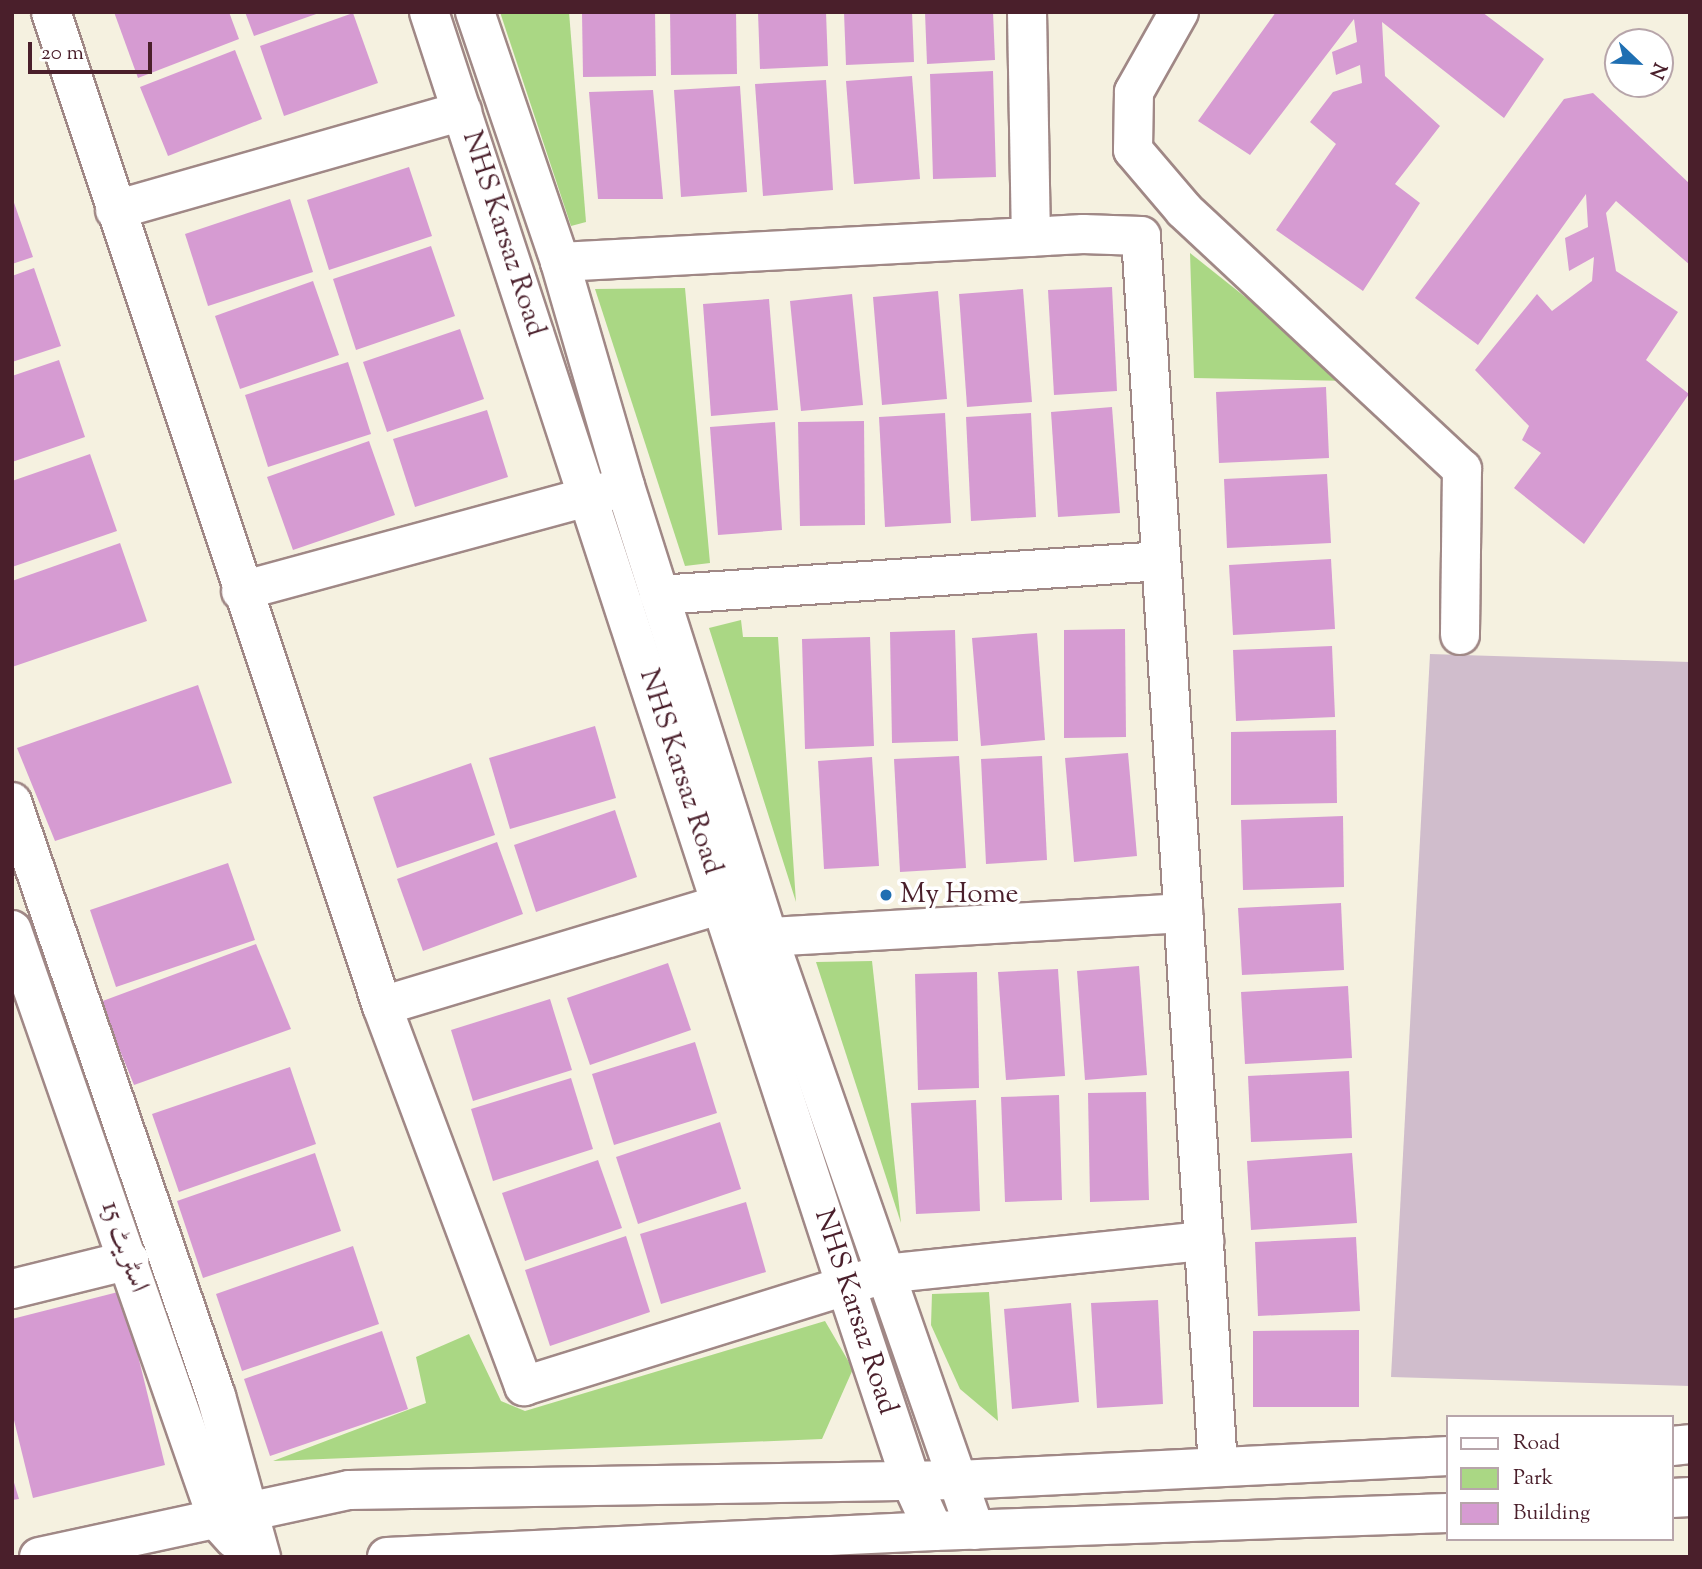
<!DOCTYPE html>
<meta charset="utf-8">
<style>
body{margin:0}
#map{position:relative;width:1702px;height:1569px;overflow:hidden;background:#f5f1e0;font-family:"Sorts Mill Goudy",Amiri,serif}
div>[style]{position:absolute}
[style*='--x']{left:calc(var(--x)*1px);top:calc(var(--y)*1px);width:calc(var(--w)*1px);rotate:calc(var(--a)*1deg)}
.industrial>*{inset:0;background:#d0bdcc}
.green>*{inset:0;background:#aad784}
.building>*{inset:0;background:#d69bd2}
.roads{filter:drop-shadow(2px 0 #a08886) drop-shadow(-2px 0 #a08886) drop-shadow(0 2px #a08886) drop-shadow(0 -2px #a08886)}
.minor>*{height:38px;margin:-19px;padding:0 19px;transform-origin:19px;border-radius:19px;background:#fff}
.dots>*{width:19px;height:19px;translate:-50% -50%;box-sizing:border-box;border:4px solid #fff;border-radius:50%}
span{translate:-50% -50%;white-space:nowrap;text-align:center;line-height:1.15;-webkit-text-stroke:7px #fff;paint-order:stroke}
.street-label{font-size:28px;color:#4a1f2b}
.poi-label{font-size:28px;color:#4a1f2b}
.left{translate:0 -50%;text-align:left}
.frame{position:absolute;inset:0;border:14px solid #4a1f2b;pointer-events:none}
.legend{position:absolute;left:1446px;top:1415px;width:228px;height:126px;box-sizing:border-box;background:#fff;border:2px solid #b7a5aa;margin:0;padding:9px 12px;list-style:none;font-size:21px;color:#4a1f2b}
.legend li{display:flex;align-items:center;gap:14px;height:35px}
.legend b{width:35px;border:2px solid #b7a5aa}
.north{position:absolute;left:1604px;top:28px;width:70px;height:70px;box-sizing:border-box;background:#fff;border:2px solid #b7a5aa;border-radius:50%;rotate:113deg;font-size:19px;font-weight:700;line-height:28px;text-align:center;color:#4a1f2b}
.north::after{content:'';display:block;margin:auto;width:24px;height:32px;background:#1f6fb2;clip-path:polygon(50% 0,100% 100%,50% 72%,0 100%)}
.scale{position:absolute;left:28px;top:42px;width:124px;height:32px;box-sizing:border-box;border:4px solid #4a1f2b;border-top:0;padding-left:9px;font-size:21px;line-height:24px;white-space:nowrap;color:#4a1f2b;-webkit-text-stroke:5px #fff;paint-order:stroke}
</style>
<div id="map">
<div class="industrial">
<i style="clip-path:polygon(1430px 654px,1690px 662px,1690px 1386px,1391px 1377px)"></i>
</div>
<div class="green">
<i style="clip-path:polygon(500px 12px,569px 12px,586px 222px,571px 226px)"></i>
<i style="clip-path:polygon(1190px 253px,1351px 381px,1194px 378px)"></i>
<i style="clip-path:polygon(685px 288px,710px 563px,685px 566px,595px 289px)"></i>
<i style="clip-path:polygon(741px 620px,743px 637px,778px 637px,796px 902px,709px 628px)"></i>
<i style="clip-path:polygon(872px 961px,901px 1223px,816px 962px)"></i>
<i style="clip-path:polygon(989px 1292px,998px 1421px,960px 1389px,931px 1325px,932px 1294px)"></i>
<i style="clip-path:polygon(825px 1321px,853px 1369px,822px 1439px,273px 1461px,426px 1403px,416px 1357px,469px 1334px,501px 1401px,525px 1411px)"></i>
</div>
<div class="building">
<i style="clip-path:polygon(114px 12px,229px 12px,239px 39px,138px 78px)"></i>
<i style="clip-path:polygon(245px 12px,319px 12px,319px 13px,254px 36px)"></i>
<i style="clip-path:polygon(582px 12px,655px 12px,656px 76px,583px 77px)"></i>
<i style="clip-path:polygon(670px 12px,736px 12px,737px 74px,671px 75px)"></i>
<i style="clip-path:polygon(758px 12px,826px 12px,828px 66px,760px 69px)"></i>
<i style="clip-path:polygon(844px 12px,912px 12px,914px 62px,846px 65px)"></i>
<i style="clip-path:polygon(925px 12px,993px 12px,995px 60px,927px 64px)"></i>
<i style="clip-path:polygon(1276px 12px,1482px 12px,1544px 59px,1504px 118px,1382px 22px,1385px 76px,1440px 126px,1395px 184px,1420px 203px,1363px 291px,1276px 230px,1336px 144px,1310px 122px,1333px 92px,1362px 83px,1360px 65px,1336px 75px,1332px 52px,1357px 42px,1354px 19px,1250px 155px,1198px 121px)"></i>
<i style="clip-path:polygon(353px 13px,378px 83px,284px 116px,260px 46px)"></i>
<i style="clip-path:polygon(235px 50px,262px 119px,168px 156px,140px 87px)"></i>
<i style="clip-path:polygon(993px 71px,996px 177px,933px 179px,930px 74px)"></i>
<i style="clip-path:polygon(912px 76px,920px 179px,854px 184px,846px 81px)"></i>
<i style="clip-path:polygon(826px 80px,833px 190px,763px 196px,755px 84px)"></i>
<i style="clip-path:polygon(740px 86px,747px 192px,681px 197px,674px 90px)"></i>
<i style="clip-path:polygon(653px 90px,663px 199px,598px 199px,589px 92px)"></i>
<i style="clip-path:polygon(1593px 93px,1690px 184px,1690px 265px,1616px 201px,1606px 213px,1616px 271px,1678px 312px,1646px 360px,1689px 394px,1584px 544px,1514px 488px,1541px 453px,1522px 440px,1529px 426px,1475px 370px,1537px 294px,1552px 311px,1592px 281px,1594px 257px,1569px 271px,1565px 238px,1588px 227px,1586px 194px,1478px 345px,1415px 298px,1564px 99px)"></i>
<i style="clip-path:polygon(409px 167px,432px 236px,329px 270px,307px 200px)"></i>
<i style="clip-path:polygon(12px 197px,33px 257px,12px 264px)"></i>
<i style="clip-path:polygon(290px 199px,313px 272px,208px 306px,185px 234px)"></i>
<i style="clip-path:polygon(431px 246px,455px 316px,356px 350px,333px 279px)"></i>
<i style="clip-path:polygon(34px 268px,61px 346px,12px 362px,12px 276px)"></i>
<i style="clip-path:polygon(313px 281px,339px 355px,240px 389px,215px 316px)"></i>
<i style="clip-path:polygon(1112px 287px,1117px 391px,1054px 395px,1048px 290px)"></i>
<i style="clip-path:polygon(1023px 289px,1032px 402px,967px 407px,959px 294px)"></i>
<i style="clip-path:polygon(938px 291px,947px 399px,882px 405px,873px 297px)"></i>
<i style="clip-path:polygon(852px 294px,863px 405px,801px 411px,790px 301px)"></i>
<i style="clip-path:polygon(769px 299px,778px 410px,711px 416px,703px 304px)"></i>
<i style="clip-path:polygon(460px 329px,484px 399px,387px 432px,363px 362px)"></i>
<i style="clip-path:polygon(59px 360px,85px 437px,12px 462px,12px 376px)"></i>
<i style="clip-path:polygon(348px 362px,371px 434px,268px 467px,245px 395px)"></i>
<i style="clip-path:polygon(1326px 387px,1329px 458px,1219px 463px,1216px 392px)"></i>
<i style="clip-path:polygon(1112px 407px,1120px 513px,1058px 517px,1051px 412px)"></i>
<i style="clip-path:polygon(487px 410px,508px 477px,415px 507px,393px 439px)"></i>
<i style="clip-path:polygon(945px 413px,951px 523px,885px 527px,879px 417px)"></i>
<i style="clip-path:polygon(1031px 413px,1036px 517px,971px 521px,966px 417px)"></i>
<i style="clip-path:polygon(864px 421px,865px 525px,800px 526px,798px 422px)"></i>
<i style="clip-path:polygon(775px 422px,782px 530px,718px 535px,710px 427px)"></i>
<i style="clip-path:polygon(369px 441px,395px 515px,293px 550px,267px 477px)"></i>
<i style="clip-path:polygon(90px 454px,117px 531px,12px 567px,12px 481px)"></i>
<i style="clip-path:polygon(1327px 474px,1331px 543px,1227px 548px,1224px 479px)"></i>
<i style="clip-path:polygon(120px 543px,147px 621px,12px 667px,12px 581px)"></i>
<i style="clip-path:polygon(1331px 559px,1335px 629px,1233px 635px,1229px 565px)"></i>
<i style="clip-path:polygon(1125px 629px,1126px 737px,1064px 738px,1064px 630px)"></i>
<i style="clip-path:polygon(955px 630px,958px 741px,892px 743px,890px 632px)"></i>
<i style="clip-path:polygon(1037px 633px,1045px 740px,981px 746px,972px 638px)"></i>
<i style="clip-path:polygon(870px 637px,874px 746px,805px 749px,802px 639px)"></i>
<i style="clip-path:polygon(1332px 646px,1335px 717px,1236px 721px,1233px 650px)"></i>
<i style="clip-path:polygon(198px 685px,232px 783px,55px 841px,17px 748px)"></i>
<i style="clip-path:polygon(595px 726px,616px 798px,510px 829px,489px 758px)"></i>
<i style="clip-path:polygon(1336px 730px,1337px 803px,1231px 805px,1231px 732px)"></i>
<i style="clip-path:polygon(1128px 753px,1137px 856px,1074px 862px,1065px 758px)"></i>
<i style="clip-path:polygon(959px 756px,966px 868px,900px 872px,894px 759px)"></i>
<i style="clip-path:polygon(1042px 756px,1047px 860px,986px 864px,981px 759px)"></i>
<i style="clip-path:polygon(872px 757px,879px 866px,824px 869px,818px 761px)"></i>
<i style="clip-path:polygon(471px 763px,495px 835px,397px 868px,373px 797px)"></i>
<i style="clip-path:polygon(615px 810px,637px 877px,536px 912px,514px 845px)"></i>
<i style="clip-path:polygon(1343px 816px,1344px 887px,1243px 890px,1241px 820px)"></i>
<i style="clip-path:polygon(497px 842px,523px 914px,423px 951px,397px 879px)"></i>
<i style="clip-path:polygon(228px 863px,255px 940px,116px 987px,90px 910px)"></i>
<i style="clip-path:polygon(1341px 903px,1344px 970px,1242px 975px,1238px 908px)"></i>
<i style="clip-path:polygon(256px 944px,291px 1029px,134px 1085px,100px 1002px)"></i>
<i style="clip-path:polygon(668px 963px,691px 1030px,590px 1065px,567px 998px)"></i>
<i style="clip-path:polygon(1139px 966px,1147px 1075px,1085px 1080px,1077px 971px)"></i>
<i style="clip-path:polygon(1058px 969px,1065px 1076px,1006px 1080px,998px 972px)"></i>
<i style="clip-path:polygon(977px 972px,979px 1088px,918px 1090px,915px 974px)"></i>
<i style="clip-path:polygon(1348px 986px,1352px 1058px,1245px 1064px,1241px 992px)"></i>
<i style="clip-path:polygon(550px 999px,572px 1070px,473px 1101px,451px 1030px)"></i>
<i style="clip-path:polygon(695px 1042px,717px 1113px,614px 1145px,592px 1074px)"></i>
<i style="clip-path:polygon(290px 1067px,316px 1144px,179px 1192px,152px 1114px)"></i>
<i style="clip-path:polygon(1349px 1071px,1352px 1138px,1251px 1142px,1248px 1076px)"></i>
<i style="clip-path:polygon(571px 1078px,593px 1149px,493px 1181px,471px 1109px)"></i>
<i style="clip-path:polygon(1146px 1092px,1149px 1200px,1090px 1202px,1088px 1093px)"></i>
<i style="clip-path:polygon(1059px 1095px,1062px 1200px,1005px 1202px,1001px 1097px)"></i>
<i style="clip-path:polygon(976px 1100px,980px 1211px,916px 1214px,911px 1103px)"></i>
<i style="clip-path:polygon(720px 1122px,741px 1189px,638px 1224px,616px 1157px)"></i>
<i style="clip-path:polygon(315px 1153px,341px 1231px,203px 1278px,177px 1201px)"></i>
<i style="clip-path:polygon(1352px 1153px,1357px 1223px,1251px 1230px,1247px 1161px)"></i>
<i style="clip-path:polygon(598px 1160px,622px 1228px,525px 1261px,502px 1193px)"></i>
<i style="clip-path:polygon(746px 1202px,766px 1272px,661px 1304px,640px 1234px)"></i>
<i style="clip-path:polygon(626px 1236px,650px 1312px,550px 1346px,525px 1270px)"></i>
<i style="clip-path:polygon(1356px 1237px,1360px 1311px,1258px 1316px,1255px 1242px)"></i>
<i style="clip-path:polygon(353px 1246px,379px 1324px,242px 1371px,216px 1294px)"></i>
<i style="clip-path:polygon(122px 1291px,165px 1465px,33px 1498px,12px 1412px,12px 1319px)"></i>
<i style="clip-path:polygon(1158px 1300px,1163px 1404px,1097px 1408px,1091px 1303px)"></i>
<i style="clip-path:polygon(1071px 1303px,1079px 1402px,1012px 1409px,1004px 1309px)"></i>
<i style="clip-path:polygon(1359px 1330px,1359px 1407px,1253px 1407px,1253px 1331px)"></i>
<i style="clip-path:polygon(382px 1331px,408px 1409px,270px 1456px,244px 1379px)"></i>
<i style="clip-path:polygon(12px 1476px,19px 1499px,12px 1500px)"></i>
</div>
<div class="roads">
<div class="minor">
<i style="--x:51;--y:12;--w:1048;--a:71.58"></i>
<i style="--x:382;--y:1006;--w:355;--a:-16.7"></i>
<i style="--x:429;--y:12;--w:1341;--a:71.88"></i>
<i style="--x:846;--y:1286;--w:206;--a:71.6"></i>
<i style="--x:911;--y:1481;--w:55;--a:65.3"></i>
<i style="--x:475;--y:12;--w:264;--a:71.2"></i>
<i style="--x:560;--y:262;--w:233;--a:73.8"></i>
<i style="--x:625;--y:486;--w:473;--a:72.4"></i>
<i style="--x:768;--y:937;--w:628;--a:70.76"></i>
<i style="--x:1027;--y:12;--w:225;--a:89"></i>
<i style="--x:1179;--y:12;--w:92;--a:119.4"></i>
<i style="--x:1134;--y:92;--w:58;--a:91"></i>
<i style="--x:1133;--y:150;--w:79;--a:49.6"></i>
<i style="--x:1184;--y:210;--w:380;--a:43"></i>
<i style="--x:1462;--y:469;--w:166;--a:90.7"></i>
<i style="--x:115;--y:210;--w:361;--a:-15.9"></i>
<i style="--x:560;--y:262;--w:524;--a:-3.06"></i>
<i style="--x:1083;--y:234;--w:58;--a:2"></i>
<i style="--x:1141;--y:236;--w:1232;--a:86.42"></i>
<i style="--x:241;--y:591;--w:386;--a:-15.2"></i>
<i style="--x:659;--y:595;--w:503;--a:-3.87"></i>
<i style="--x:12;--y:802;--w:628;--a:71.05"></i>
<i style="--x:216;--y:1396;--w:167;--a:74.4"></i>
<i style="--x:12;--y:930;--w:626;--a:70.78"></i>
<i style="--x:218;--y:1521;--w:24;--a:48"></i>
<i style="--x:768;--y:937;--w:416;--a:-3.3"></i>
<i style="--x:382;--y:1006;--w:406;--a:69.5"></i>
<i style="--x:524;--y:1386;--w:377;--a:-17.3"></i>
<i style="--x:884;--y:1274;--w:322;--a:-5.9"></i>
<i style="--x:12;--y:1289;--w:121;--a:-13.9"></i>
<i style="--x:1672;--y:1446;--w:18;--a:-6"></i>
<i style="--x:1672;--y:1498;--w:18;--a:-3"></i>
<i style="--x:39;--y:1557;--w:317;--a:-12.2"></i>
<i style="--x:349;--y:1490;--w:609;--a:-0.94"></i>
<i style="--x:958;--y:1480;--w:491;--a:-2.8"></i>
<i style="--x:387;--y:1557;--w:548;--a:-2.72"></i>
<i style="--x:934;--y:1531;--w:514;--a:-2.01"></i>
</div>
</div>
<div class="dots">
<i style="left:886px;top:895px;background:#1f6fb2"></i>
</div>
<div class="street-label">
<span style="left:503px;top:234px;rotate:72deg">NHS Karsaz Road</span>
<span style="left:680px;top:772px;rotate:72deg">NHS Karsaz Road</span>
<span style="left:124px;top:1247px;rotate:71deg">اسٹریٹ 15</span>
<span style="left:855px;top:1312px;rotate:72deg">NHS Karsaz Road</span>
</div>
<div class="poi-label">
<span class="left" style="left:900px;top:895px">My Home</span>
</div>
<div class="frame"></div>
<ul class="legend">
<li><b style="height:9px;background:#fff"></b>Road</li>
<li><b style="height:19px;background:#aad784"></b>Park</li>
<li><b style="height:19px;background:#d69bd2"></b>Building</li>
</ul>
<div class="north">N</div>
<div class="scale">20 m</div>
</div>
